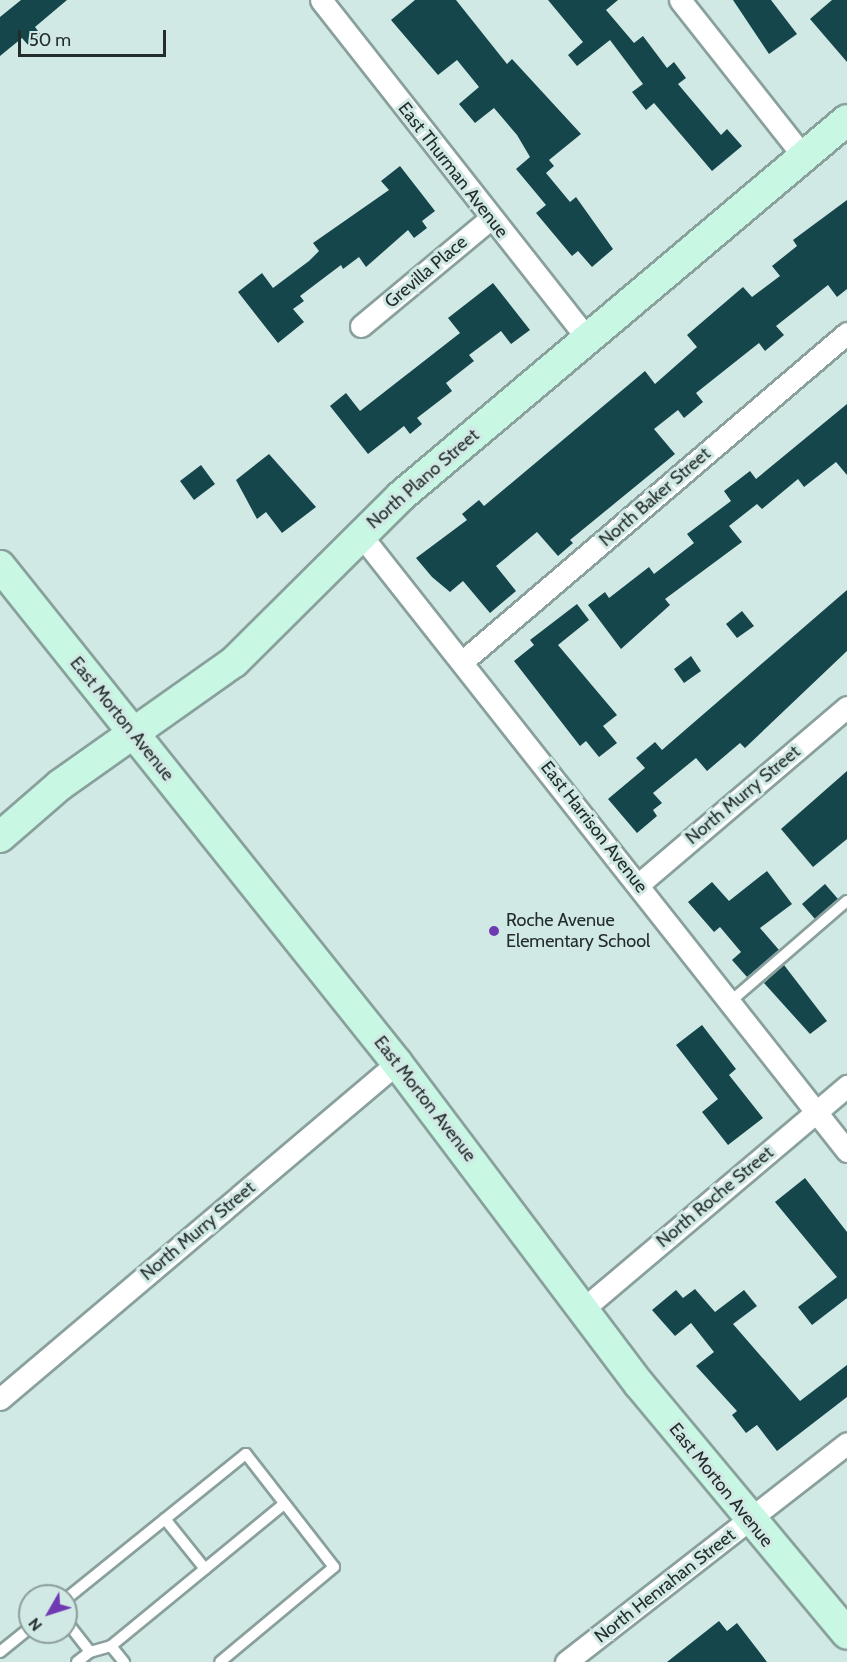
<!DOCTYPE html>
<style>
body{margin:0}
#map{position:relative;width:847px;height:1662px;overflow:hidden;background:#d1e9e5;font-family:Cabin,sans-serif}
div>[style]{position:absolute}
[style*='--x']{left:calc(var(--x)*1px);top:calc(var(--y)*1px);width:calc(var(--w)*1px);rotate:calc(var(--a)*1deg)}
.building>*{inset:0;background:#15464c}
.roads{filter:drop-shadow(2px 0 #89a09d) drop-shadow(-2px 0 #89a09d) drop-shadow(0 2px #89a09d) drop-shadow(0 -2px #89a09d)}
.lane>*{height:10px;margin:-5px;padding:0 5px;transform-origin:5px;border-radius:5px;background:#fff}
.street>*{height:21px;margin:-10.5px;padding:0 10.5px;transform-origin:10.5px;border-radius:10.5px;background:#fff}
.secondary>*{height:30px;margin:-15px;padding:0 15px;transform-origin:15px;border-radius:15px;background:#c8f7e3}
.dots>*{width:16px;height:16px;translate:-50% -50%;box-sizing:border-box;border:3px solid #d1e9e5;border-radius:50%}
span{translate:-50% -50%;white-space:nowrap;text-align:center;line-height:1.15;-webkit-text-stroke:6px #d1e9e5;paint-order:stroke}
.street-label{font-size:18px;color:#242d2c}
.poi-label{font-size:18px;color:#242d2c}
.left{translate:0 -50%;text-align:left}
.north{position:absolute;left:18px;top:1584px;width:60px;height:60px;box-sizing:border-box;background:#d1e9e5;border:2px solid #8c9e9b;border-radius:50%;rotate:231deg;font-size:16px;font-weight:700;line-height:24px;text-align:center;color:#242d2c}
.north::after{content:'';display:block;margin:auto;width:21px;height:27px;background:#6f3ab1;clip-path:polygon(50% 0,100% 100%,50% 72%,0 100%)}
.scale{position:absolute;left:18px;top:30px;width:148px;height:27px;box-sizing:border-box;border:3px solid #242d2c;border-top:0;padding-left:8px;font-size:18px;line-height:21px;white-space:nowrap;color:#242d2c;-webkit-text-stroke:4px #d1e9e5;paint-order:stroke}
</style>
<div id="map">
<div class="building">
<i style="clip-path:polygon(21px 0,67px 0,35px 27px,41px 35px,28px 45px,22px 38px,0 56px,0 17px)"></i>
<i style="clip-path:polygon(415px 0,456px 0,507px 64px,512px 59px,581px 134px,549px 160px,554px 166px,546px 173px,570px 202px,576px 197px,613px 249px,592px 267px,578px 251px,572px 256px,536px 213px,546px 205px,516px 169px,530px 157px,517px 135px,494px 108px,475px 123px,459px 104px,479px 87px,457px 60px,438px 75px,391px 20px)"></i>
<i style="clip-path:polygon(548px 0,618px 0,606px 10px,634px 43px,643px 36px,667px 68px,674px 62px,686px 78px,678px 84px,721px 135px,727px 129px,742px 146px,712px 171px,654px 103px,646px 110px,632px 92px,643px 84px,610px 40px,577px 66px,568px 55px,583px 42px)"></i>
<i style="clip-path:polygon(733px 0,771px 0,797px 34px,769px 54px)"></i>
<i style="clip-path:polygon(832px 0,847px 0,847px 62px,810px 19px)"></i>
<i style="clip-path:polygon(400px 166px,435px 211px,422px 221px,427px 228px,414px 238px,408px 230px,366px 267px,359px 257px,343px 269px,341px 265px,300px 296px,304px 301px,293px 309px,304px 322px,278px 343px,238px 292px,262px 273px,273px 288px,309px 261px,319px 251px,313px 243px,389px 190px,381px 181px)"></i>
<i style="clip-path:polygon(847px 200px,847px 289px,837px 297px,828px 285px,776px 326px,784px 335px,765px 351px,759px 343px,696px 393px,703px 402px,684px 418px,678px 410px,654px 429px,675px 454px,570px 540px,573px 543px,558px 556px,537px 532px,496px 566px,516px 591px,490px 613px,463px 581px,450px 592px,432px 577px,416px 558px,467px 520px,462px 514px,479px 500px,484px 506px,645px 371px,655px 384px,697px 347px,687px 335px,743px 287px,752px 297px,780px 276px,772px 266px,797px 246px,793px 240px)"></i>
<i style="clip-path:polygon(493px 283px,530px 330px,511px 344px,501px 331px,469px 355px,474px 361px,446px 383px,452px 391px,417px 418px,422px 424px,410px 434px,404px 426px,368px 454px,330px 406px,346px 393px,360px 411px,460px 333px,448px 318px)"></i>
<i style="clip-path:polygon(847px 404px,847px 475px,836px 462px,804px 487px,798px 479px,762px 509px,757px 504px,729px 526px,742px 542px,665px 599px,670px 605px,621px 649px,588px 605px,605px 592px,609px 598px,649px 567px,654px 574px,694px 543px,687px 534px,731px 501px,724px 491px,750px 471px,756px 479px)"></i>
<i style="clip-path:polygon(269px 454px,316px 507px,282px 533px,266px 512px,257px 519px,236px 480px)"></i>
<i style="clip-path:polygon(201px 465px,215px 484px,194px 500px,180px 481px)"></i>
<i style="clip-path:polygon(847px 590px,847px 651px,745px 748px,740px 743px,707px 771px,696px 758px,653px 793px,662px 803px,653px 810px,657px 816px,637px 833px,608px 799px,645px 768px,636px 758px,655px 742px,662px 750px)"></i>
<i style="clip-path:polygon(577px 604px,589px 620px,558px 645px,617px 715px,603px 726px,617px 743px,599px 757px,586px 741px,580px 746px,514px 661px,534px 645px,530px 640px)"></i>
<i style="clip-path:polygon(742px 611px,754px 626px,737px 638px,726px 624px)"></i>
<i style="clip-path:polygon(691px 656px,701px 671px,684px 683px,674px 669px)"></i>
<i style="clip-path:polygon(847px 771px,847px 839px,813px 867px,781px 829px)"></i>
<i style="clip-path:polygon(767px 871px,792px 904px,760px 928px,779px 950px,747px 977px,732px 960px,741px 952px,720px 927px,714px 932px,688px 902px,712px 882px,729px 901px)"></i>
<i style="clip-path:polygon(825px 884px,838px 899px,815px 919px,802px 904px)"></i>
<i style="clip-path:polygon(784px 965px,827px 1021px,810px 1034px,764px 983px)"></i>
<i style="clip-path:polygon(702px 1025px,736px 1069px,729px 1075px,763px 1118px,728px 1145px,702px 1112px,718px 1099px,676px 1045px)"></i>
<i style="clip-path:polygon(805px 1178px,847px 1232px,847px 1298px,812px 1325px,798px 1307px,837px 1277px,775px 1202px)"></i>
<i style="clip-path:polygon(695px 1289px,715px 1312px,744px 1290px,757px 1306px,733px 1324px,800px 1401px,847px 1365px,847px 1397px,777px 1451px,757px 1425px,746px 1433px,732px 1415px,737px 1411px,696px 1366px,714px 1352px,691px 1323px,675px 1336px,652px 1310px,676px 1290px,683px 1298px)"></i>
<i style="clip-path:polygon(719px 1621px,727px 1631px,737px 1623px,767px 1662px,667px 1662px)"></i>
</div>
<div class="roads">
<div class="lane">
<i style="--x:731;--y:1001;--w:153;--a:-40.8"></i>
<i style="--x:165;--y:1519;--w:64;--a:51.3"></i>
<i style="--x:66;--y:1599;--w:231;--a:-38.9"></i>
<i style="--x:246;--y:1454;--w:143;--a:52.1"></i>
<i style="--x:334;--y:1567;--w:148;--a:140.2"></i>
<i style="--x:66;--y:1621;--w:39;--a:52"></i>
<i style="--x:90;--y:1652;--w:22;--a:-16"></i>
<i style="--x:111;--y:1646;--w:224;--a:-39.4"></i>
<i style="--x:111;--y:1646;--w:21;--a:51"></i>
<i style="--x:0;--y:1652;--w:38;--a:-39"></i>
<i style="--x:77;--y:1662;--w:16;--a:-38"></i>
</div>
<div class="street">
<i style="--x:321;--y:0;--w:430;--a:51.8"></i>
<i style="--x:680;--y:0;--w:200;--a:51.7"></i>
<i style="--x:361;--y:326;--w:168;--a:-39.7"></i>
<i style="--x:360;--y:534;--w:786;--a:51.72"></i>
<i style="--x:463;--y:661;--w:505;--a:-40.5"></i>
<i style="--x:639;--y:884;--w:273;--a:-40.4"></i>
<i style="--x:583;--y:1309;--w:346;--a:-40.2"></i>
<i style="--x:0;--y:1399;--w:520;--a:-40.24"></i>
<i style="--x:566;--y:1662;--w:356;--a:-37.9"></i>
</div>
<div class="secondary">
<i style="--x:0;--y:566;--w:636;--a:51.38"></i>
<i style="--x:397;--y:1063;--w:402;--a:53"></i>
<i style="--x:639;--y:1384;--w:325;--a:50.2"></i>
<i style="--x:0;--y:837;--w:79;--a:-40.9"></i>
<i style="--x:60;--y:785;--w:213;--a:-35.3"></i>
<i style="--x:234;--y:662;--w:235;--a:-44.8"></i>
<i style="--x:401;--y:496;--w:583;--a:-40.13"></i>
</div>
</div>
<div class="dots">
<i style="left:494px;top:931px;background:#6f3ab1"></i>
</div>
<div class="street-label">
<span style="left:453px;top:170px;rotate:52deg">East Thurman Avenue</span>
<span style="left:426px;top:272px;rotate:-40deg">Grevilla Place</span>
<span style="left:423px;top:479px;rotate:-41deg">North Plano Street</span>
<span style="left:655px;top:497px;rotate:-41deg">North Baker Street</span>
<span style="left:122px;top:719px;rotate:51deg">East Morton Avenue</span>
<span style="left:743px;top:795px;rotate:-40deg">North Murry Street</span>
<span style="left:594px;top:827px;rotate:52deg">East Harrison Avenue</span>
<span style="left:425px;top:1099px;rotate:52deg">East Morton Avenue</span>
<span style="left:715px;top:1197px;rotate:-40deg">North Roche Street</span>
<span style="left:198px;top:1231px;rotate:-40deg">North Murry Street</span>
<span style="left:721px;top:1485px;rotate:51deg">East Morton Avenue</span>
<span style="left:665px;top:1586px;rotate:-38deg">North Henrahan Street</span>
</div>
<div class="poi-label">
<span class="left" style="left:506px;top:931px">Roche Avenue<br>Elementary School</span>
</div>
<div class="north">N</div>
<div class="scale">50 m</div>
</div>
